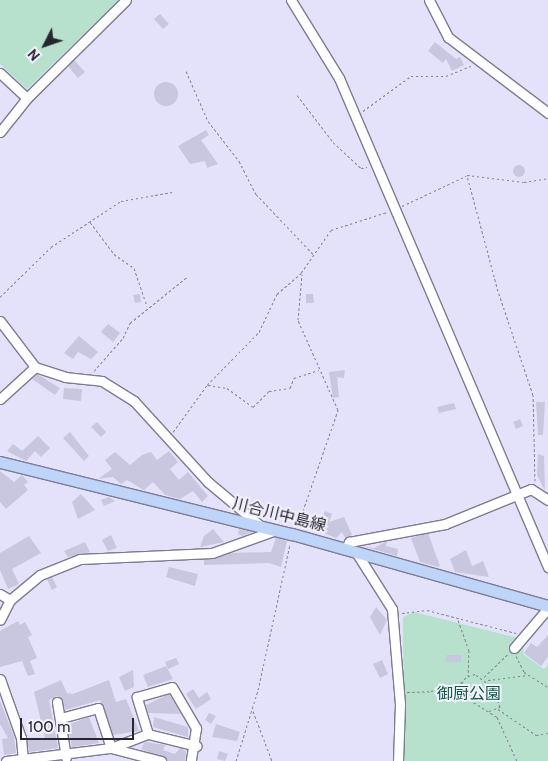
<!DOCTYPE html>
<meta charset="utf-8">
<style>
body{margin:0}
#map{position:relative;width:548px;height:761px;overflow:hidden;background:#e4e2fb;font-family:Cabin,"Noto Sans JP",sans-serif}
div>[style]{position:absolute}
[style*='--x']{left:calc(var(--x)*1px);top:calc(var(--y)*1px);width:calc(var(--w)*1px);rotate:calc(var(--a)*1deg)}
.green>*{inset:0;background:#b7e1cd}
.building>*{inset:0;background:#c9c6df}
.round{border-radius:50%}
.path>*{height:1px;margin-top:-0.5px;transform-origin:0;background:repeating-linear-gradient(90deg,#848293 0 2.5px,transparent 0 5px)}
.roads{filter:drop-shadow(1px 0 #7e7b91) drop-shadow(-1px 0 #7e7b91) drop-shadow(0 1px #7e7b91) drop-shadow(0 -1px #7e7b91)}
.minor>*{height:9px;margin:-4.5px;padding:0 4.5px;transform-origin:4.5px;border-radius:4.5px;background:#fff}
.major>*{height:11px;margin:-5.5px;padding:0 5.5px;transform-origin:5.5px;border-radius:5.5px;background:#bed4f9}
span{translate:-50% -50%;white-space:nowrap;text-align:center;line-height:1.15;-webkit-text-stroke:4px #f2f1fb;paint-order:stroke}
.street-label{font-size:16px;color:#282630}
.park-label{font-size:16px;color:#0b5b41}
.north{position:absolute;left:20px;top:20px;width:50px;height:50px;-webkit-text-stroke:4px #f2f1fb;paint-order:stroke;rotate:229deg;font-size:14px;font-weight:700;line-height:20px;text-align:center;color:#282630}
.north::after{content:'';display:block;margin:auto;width:18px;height:22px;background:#282630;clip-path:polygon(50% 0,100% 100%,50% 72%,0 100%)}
.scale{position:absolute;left:20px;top:718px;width:114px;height:22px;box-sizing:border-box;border:2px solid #282630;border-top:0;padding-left:6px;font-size:15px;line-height:18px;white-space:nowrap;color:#282630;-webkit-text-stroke:4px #f2f1fb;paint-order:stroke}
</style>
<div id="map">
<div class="green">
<i style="clip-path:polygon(0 0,119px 0,27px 89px,0 64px)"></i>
<i style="clip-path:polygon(414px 612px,518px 638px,524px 643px,523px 654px,544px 669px,548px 665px,548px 761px,404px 761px,403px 617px)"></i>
</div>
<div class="building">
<i style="clip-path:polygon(160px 14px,169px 24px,163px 29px,154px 19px)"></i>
<i style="clip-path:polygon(435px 42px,456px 59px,460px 57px,464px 65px,452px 71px,446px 59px,443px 63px,428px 51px)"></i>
<i style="clip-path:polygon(74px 60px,85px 72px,78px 78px,68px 66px)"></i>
<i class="round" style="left:154px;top:82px;width:24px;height:24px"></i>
<i style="clip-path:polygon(206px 130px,209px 135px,201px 140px,218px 164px,207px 168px,205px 161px,190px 164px,178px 146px)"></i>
<i class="round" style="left:513px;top:165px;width:12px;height:12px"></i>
<i style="clip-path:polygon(140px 294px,141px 302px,135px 303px,133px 295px)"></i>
<i style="clip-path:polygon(306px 294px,313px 294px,314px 303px,306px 303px)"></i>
<i style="clip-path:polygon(108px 324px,120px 333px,113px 342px,101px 332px)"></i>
<i style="clip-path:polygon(79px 336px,98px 352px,91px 359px,78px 352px,73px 359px,64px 353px)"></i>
<i style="clip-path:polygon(345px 370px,344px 378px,337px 377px,339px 397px,333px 398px,329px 372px)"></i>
<i style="clip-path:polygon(37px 374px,60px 388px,55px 395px,32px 379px)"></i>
<i style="clip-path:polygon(64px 388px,82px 389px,81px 401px,63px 399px)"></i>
<i style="clip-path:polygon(536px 402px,545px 402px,543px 435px,538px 435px)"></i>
<i style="clip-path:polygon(454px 403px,456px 409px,439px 413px,437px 407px)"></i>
<i style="clip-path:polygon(520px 419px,523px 426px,516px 429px,513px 422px)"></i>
<i style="clip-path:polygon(97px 422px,106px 432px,101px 437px,91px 427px)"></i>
<i style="clip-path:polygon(70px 432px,89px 456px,84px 461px,63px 438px)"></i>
<i style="clip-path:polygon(38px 436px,50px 448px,41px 457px,35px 451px,26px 461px,7px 451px,13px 444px,22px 451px)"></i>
<i style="clip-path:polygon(169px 451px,178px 462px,170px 469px,179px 480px,188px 472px,208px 496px,202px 502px,193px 491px,180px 499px,165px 495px,153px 482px,144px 490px,127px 480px,121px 484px,113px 477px,98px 479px,112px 469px,105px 460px,115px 452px,130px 465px,142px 455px,151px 452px,157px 460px)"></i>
<i style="clip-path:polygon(538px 454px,544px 456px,545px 491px,537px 475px)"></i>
<i style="clip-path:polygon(0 471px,14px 482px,22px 475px,28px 482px,24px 485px,28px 490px,6px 509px,0 502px)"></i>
<i style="clip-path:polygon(81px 494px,95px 510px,78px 519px,72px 502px)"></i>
<i style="clip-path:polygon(109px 497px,115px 501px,104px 506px,101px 500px)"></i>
<i style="clip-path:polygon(325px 511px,332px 514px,329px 522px,344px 517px,352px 535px,345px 538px,342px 532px,336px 538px,303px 525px,306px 518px,321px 523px)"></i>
<i style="clip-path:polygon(213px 529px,224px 542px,200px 547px,204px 536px)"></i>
<i style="clip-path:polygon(239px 529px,252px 532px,242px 536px,238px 534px)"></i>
<i style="clip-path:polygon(428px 533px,440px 566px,438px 567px,420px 562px,411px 538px)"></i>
<i style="clip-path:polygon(111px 535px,117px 548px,108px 551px,102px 540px)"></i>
<i style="clip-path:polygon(29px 536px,41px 553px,12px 569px,19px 584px,8px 589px,0 570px,0 553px)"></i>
<i style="clip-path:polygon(276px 538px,287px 541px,281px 567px,269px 563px,204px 565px,204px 560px,230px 553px,271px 552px)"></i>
<i style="clip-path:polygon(387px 541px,386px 546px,398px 549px,397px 556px,363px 546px,374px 548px)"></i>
<i style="clip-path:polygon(85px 542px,90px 552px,68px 557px,64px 551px)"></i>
<i style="clip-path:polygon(466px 550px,472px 566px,483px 561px,489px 577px,455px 572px,450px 559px)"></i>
<i style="clip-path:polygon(169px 567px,198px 574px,195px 586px,166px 577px)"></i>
<i style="clip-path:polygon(52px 577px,57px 587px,52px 590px,47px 579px)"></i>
<i style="clip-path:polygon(376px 607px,387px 620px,380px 635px,370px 617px)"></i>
<i style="clip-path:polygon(18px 621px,20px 625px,25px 622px,32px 635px,28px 637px,37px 658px,30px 661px,35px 674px,28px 676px,22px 661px,0 667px,0 631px)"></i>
<i style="clip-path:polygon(548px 635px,548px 657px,541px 666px,524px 653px,531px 643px,537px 647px)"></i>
<i style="clip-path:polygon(446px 655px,461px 655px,461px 662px,446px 662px)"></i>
<i style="clip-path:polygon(176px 658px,179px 664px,168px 669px,165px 662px)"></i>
<i style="clip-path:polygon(382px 660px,388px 674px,380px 678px,373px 664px)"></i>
<i style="clip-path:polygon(166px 666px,173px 679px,148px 687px,143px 675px)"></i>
<i style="clip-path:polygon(133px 670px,134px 687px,125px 691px,119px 677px)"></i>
<i style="clip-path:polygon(61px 680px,67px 693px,73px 694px,109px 680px,116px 702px,126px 699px,139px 731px,113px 735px,100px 700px,65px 710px,62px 698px,56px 696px,49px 700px,58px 748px,29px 752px,27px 740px,45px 738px,34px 692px)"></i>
<i style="clip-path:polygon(193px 689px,199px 698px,207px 692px,211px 699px,196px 709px,186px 694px)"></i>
<i style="clip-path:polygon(169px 694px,181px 714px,148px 713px,146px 705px)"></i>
<i style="clip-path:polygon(0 701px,14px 736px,16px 753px,4px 755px,2px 739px,8px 738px,0 724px)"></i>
<i style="clip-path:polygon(209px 713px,216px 716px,211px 724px,205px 720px)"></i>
<i style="clip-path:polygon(89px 717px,99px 743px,72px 747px,67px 725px)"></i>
<i style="clip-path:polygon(154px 717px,188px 727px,188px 737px,153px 727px)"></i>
<i style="clip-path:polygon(216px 724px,240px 732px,237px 741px,212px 737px)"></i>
<i style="clip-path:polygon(145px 742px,165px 745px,163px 750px,175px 754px,180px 748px,186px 751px,185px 761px,169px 761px,141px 749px)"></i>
<i style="clip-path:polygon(219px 751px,228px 754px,225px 761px,217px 759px)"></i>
</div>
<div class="path">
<i style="--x:186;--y:71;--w:55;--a:66.3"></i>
<i style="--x:208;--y:121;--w:51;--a:52.2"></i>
<i style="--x:239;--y:161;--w:37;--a:63"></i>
<i style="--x:256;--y:194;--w:83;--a:46.5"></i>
<i style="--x:297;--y:95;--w:59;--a:52.5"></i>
<i style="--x:333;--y:142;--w:38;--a:43"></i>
<i style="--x:361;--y:168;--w:6;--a:-9"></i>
<i style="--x:363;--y:111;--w:59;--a:-36.1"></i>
<i style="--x:411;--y:76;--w:35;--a:0"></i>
<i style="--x:446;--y:76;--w:27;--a:-22"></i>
<i style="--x:402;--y:206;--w:71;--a:-25.1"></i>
<i style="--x:90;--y:222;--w:40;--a:53"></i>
<i style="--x:114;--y:254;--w:24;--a:35"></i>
<i style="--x:134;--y:268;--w:40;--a:71.1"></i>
<i style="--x:0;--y:297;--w:71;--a:-44.4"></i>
<i style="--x:51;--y:247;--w:84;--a:-33.3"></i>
<i style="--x:121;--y:201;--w:52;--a:-10"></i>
<i style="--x:94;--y:371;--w:44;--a:-48.7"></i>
<i style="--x:123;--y:338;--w:17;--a:-65"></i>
<i style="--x:130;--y:323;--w:73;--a:-38.9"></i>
<i style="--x:208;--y:385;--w:19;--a:9"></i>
<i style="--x:227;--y:388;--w:32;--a:36"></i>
<i style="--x:253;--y:407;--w:23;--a:-45"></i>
<i style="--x:269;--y:391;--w:21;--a:-8"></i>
<i style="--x:290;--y:388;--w:11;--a:-68"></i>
<i style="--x:294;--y:378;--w:26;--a:-18"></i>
<i style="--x:173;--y:432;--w:58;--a:-54.1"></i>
<i style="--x:207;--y:385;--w:74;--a:-45.5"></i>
<i style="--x:259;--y:332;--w:42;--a:-64.7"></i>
<i style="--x:277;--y:294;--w:32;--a:-41"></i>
<i style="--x:301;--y:273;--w:52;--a:-55.1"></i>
<i style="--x:331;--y:230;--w:59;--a:-17.8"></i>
<i style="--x:535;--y:481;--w:86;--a:-91.3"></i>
<i style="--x:533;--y:395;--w:110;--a:-108.6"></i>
<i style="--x:498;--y:291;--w:120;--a:-105"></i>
<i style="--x:467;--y:175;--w:57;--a:7"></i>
<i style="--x:524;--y:182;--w:24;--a:-9"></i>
<i style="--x:298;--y:525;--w:122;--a:-70.8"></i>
<i style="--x:338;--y:410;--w:98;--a:-114"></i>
<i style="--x:298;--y:320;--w:46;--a:-85"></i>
<i style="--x:402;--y:613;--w:25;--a:-7"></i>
<i style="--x:427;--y:610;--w:92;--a:14.5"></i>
<i style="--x:458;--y:620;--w:32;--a:70"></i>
<i style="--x:469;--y:650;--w:26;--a:92"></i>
<i style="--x:516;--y:656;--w:18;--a:63"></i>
<i style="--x:524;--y:672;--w:28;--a:32"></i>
<i style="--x:484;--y:677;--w:33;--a:-44"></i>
<i style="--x:488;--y:680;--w:38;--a:-7"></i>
<i style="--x:407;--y:692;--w:24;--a:-2"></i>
<i style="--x:431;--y:691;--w:32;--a:-16"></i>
<i style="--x:498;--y:709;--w:46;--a:34.4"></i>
<i style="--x:536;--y:735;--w:12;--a:-9"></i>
<i style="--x:253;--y:711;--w:53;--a:69.2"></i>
<i style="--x:489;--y:711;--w:12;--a:-20"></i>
<i style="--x:500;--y:707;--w:20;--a:-108"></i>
<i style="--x:494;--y:688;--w:24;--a:-144"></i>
<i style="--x:475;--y:674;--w:9;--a:162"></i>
<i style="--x:466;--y:677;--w:11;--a:124"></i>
<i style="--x:460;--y:686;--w:12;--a:66"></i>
<i style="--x:465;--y:697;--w:38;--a:32"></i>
<i style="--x:497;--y:717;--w:48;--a:65.6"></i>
<i style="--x:236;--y:761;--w:74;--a:-72.8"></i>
<i style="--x:258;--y:690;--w:149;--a:-77.6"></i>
</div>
<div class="roads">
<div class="minor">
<i style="--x:291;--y:0;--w:92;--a:58.4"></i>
<i style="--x:339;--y:78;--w:532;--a:66.86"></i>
<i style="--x:429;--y:0;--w:42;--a:62.8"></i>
<i style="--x:448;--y:37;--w:126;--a:37.2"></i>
<i style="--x:0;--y:73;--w:37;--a:43"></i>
<i style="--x:27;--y:98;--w:139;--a:-44.7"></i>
<i style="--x:0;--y:132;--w:43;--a:-51.5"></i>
<i style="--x:0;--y:321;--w:58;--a:52.7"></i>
<i style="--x:35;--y:367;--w:32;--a:18"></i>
<i style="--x:65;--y:377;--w:37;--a:6"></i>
<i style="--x:102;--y:381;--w:38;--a:32"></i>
<i style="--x:134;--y:401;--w:110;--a:47.6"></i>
<i style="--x:208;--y:482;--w:65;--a:40"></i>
<i style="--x:0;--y:399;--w:47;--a:-42.4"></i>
<i style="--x:346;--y:549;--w:8;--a:-67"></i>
<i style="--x:349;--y:542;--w:98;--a:-10.6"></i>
<i style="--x:445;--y:524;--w:93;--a:-22.1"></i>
<i style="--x:531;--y:489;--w:20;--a:33"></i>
<i style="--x:356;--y:552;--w:67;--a:57.7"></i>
<i style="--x:392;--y:609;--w:95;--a:85.2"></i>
<i style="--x:400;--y:704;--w:57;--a:92"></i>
<i style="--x:0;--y:594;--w:12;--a:31"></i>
<i style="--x:10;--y:600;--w:22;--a:117"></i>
<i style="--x:10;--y:600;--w:39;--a:-40"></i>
<i style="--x:40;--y:575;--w:43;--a:-21.8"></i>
<i style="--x:80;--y:559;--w:132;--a:-2.6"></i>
<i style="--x:212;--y:553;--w:68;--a:-19.8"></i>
<i style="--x:514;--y:648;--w:52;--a:-49.6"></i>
<i style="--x:0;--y:679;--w:63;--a:70.4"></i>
<i style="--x:21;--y:738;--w:21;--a:85"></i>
<i style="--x:57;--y:702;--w:56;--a:80.7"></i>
<i style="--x:148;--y:734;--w:39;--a:-107"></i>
<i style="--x:137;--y:697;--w:36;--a:-16"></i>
<i style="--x:172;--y:687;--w:48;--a:59.7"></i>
<i style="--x:196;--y:728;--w:33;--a:99"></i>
<i style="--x:111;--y:748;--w:40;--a:-21"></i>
<i style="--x:148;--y:734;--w:50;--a:13.8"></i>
<i style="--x:111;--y:748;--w:52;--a:14.6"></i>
<i style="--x:6;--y:761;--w:106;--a:-7.1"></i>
<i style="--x:111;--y:748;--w:42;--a:-108"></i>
<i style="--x:98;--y:708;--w:38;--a:165"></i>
</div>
<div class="major">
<i style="--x:0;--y:462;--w:301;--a:13.9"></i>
<i style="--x:292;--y:534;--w:266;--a:15.7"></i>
</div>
</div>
<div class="street-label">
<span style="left:279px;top:515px;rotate:14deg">川合川中島線</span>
</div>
<div class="park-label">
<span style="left:469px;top:694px">御厨公園</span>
</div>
<div class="north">N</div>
<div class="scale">100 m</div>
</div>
